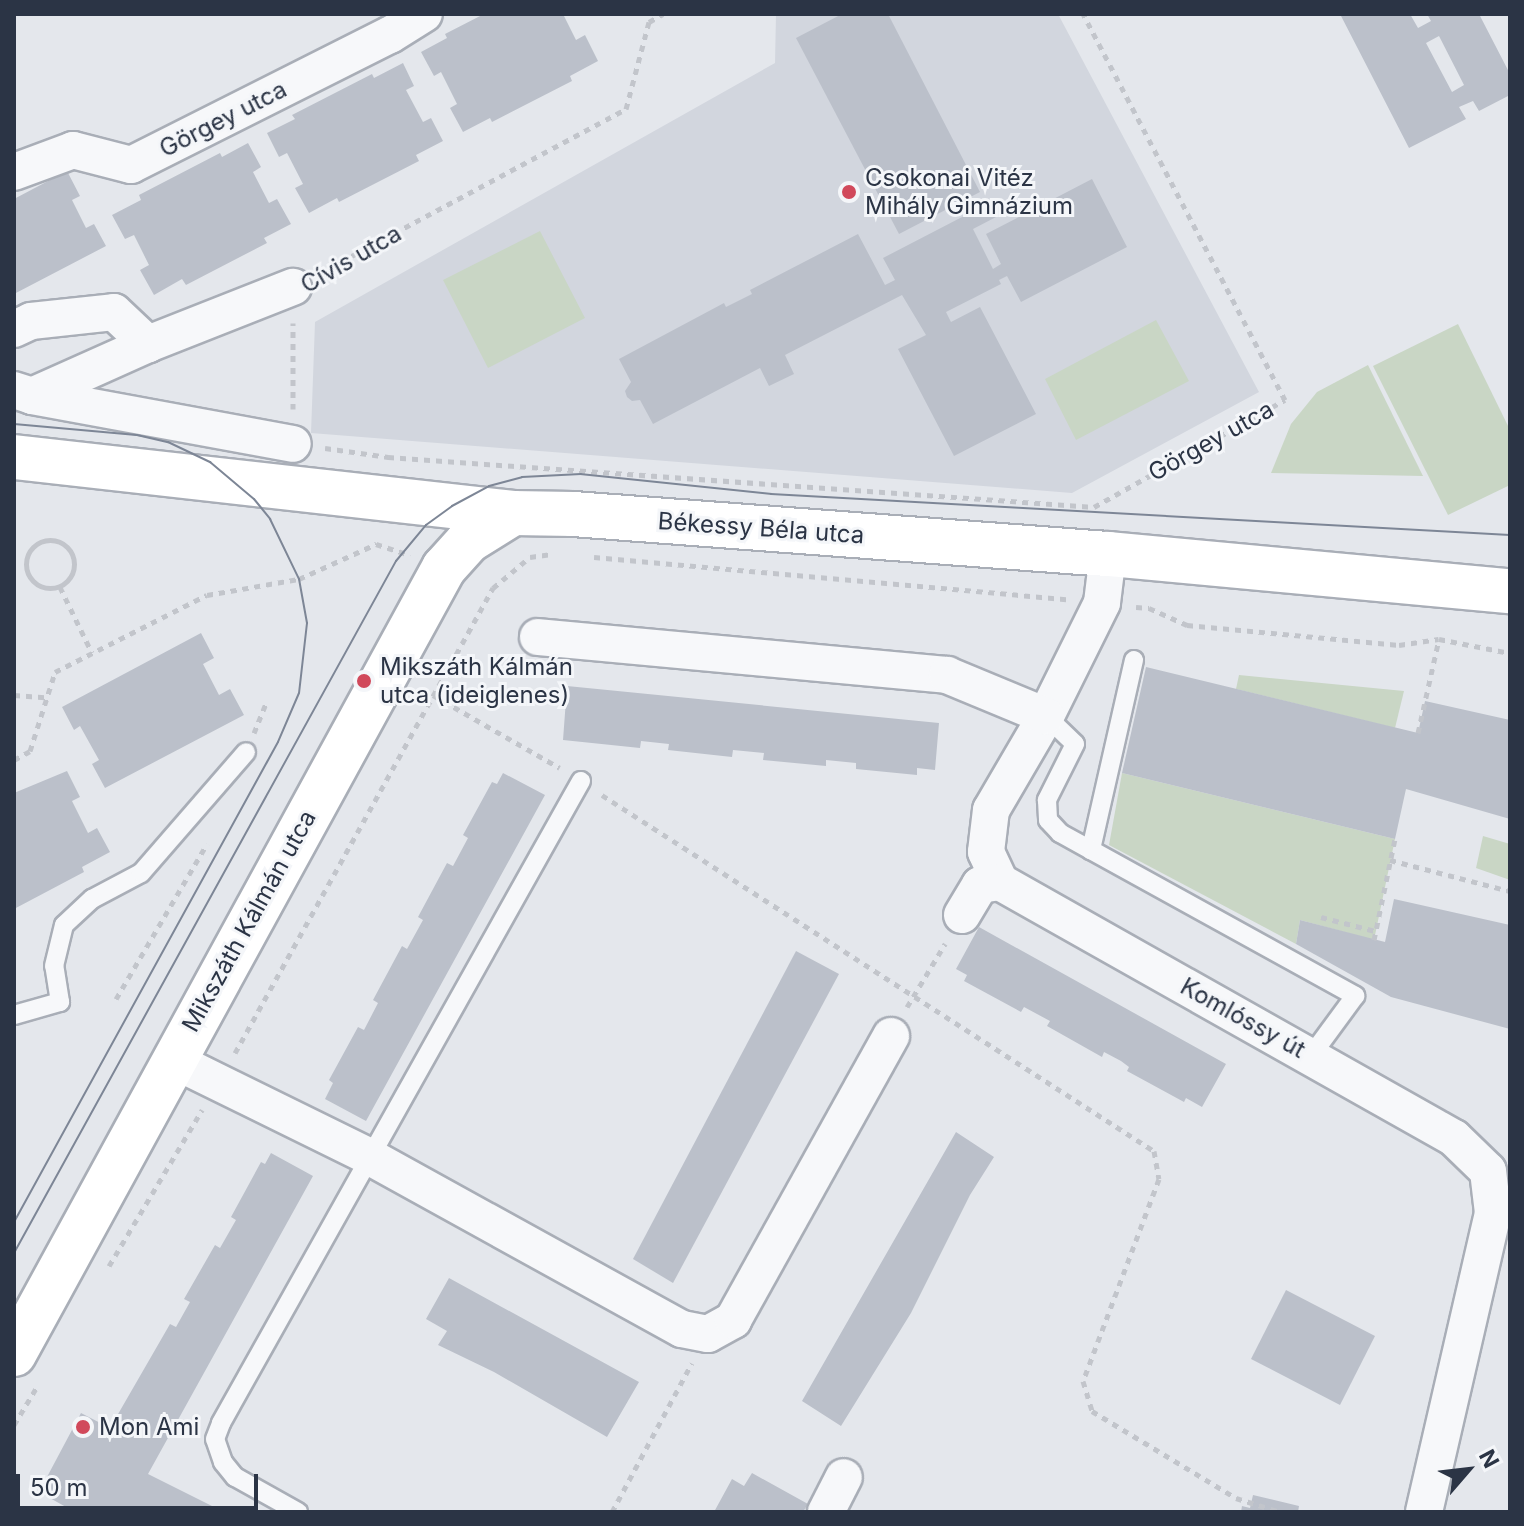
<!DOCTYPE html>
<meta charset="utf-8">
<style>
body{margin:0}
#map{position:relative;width:1524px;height:1526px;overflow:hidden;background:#e4e7ec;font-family:Inter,sans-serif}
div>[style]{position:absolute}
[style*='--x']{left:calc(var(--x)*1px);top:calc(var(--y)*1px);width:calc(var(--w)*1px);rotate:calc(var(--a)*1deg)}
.built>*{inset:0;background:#d2d6de}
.green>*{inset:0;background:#c9d6c5}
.building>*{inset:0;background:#bbc0ca}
.path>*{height:5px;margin-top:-2.5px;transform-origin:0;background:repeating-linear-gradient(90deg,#c2c5cb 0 6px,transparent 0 12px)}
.path>.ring{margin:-2.5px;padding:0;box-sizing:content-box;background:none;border:5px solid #c2c5cb;border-radius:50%}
.roads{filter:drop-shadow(2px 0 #a9aeb7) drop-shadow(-2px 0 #a9aeb7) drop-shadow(0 2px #a9aeb7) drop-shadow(0 -2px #a9aeb7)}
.lane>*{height:18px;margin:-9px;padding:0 9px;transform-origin:9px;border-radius:9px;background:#f7f8fa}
.street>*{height:36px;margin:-18px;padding:0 18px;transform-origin:18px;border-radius:18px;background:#f7f8fa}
.secondary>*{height:44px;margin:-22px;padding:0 22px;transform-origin:22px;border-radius:22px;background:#fff}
.tram>*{height:2px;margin:-1px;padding:0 1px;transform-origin:1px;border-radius:1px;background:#7d8696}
.dots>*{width:22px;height:22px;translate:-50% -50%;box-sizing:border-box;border:4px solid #f4f6f9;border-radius:50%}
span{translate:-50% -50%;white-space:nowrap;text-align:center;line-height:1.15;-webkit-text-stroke:6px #f4f6f9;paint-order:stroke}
.street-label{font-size:24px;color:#2b3445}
.poi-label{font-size:24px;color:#2b3445}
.left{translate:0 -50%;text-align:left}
.frame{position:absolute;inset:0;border:16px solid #2b3445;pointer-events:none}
.north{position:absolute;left:1428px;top:1430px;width:80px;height:80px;-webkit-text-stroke:6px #f4f6f9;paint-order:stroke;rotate:62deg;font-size:22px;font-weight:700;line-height:32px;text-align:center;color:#2b3445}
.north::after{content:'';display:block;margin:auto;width:28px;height:36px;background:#2b3445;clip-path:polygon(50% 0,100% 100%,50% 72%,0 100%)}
.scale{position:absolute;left:16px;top:1474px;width:242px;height:36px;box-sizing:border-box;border:4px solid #2b3445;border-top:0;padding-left:10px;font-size:24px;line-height:28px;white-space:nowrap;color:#2b3445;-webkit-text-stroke:6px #f4f6f9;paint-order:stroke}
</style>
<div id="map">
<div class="built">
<i style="clip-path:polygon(776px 14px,1058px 14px,1259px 392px,1072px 493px,311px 433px,315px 322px,775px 63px)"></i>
</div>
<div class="green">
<i style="clip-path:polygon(540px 231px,585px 318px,488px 368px,443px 280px)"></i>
<i style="clip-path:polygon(1156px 320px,1189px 381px,1076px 440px,1045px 379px)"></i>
<i style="clip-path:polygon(1458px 324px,1510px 430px,1510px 485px,1448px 515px,1373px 366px)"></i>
<i style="clip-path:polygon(1368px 365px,1423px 476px,1271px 473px,1291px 424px,1317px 392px)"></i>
<i style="clip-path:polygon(1239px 675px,1404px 691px,1395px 728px,1236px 689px)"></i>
<i style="clip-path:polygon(1122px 773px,1395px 839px,1374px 940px,1300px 920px,1296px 944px,1109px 845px)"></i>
<i style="clip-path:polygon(1483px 836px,1510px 844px,1510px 880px,1476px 868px)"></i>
</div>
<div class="building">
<i style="clip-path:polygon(484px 14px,563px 14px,576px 40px,585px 35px,598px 61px,570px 76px,572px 81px,492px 122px,490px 118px,463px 132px,450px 108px,457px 104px,441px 72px,434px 76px,421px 52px,447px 38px,445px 34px)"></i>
<i style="clip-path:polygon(842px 14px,888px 14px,980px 192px,899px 234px,796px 38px)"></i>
<i style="clip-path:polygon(evenodd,1340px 14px,1410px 14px,1418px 28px,1431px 21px,1427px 14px,1479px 14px,1510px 74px,1510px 95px,1479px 111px,1473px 101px,1459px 107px,1466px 119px,1409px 148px,1340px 14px,1439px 36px,1464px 85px,1452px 92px,1426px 43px,1439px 36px)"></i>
<i style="clip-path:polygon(403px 63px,414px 86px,406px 90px,423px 122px,431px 118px,443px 141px,416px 155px,419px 161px,339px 202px,337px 198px,309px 213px,295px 188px,303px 184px,287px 153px,279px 157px,267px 133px,295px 119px,292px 115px,372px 74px,374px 78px)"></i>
<i style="clip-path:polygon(248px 143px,261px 167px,253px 172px,269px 203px,277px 199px,291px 224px,264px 238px,267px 243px,186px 285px,182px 279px,154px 295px,140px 270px,149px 265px,134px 235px,125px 239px,112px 215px,141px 200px,139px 195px,220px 153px,222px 157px)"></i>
<i style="clip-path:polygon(67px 171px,80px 196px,72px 200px,86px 228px,94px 224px,106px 246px,14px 294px,14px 199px)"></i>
<i style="clip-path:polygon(1092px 179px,1127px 247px,1021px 302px,1007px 276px,999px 280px,1001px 284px,946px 312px,951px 322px,980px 307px,1036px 414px,954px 456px,898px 349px,926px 335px,902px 295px,785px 355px,794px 374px,769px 386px,760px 368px,653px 424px,640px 400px,632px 401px,627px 397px,625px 391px,631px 382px,619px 359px,724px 303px,726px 307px,752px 294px,750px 290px,858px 234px,885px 285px,895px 280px,883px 258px,991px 202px,998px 216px,973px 229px,993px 269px,1001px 264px,986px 234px)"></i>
<i style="clip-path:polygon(201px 633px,214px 658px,203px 664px,219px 695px,230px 689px,244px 715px,105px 788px,92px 764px,99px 760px,80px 726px,74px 730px,62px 707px)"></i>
<i style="clip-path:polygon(1146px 667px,1418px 733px,1425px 701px,1510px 720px,1510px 819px,1406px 789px,1395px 839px,1122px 773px)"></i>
<i style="clip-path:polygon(567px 686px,939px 723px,935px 770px,917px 768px,917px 775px,856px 769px,856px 763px,826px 760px,826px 766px,763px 760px,764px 753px,733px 750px,732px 757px,668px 750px,669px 744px,641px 741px,640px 748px,563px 740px)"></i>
<i style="clip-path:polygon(67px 771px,80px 797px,72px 801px,88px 833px,97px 828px,110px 852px,82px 867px,84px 872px,14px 909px,14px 793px)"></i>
<i style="clip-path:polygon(503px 773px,545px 795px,366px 1121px,325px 1099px,333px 1083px,329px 1080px,358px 1027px,364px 1030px,378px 1003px,373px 1000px,402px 946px,407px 949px,423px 920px,418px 917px,447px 863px,453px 866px,468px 838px,463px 835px,492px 782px,497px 784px)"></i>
<i style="clip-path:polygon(1394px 899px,1510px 925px,1510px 1029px,1391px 997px,1296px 944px,1300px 920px,1385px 942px)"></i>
<i style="clip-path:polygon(979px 927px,1226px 1064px,1202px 1107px,1186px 1098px,1184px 1102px,1127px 1071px,1129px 1067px,1121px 1061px,1104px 1052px,1102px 1057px,1047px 1026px,1050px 1021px,1024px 1007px,1021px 1012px,964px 981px,967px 975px,956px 969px)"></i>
<i style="clip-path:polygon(796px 951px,839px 974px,673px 1283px,633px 1259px)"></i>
<i style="clip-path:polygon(956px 1132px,994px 1157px,970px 1195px,911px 1313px,841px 1426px,802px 1401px)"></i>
<i style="clip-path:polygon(271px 1153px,313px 1176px,148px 1474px,214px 1507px,217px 1512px,75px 1512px,39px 1492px,81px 1413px,110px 1428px,170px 1324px,176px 1327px,190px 1302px,184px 1299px,215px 1245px,220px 1248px,236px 1220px,231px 1217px,261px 1162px,265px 1164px)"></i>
<i style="clip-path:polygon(449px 1278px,639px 1382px,607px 1437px,494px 1372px,438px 1345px,447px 1331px,426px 1319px)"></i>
<i style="clip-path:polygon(1286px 1290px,1375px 1336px,1340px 1405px,1251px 1359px)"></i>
<i style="clip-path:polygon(752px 1473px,808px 1504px,803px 1512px,714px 1512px,732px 1479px,744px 1486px)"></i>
<i style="clip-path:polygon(1253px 1495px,1299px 1506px,1298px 1512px,1241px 1512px,1242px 1506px,1250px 1508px)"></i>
</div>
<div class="path">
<i style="--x:320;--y:273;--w:347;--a:-28.2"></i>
<i style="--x:626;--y:109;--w:90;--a:-75.2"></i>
<i style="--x:649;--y:22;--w:16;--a:-30"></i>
<i style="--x:293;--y:409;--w:86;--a:-90"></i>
<i style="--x:325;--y:448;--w:64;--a:8.1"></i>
<i style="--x:388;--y:457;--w:708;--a:4.05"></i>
<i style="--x:1094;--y:507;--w:219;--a:-29.3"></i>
<i style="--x:1285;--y:400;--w:436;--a:-117.6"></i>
<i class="ring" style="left:26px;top:540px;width:43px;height:43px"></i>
<i style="--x:376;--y:544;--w:36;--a:18"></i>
<i style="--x:594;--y:557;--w:474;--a:5.1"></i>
<i style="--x:60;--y:587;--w:73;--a:64.1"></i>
<i style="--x:1136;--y:607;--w:13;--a:4"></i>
<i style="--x:1149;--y:608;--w:42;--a:24.1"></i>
<i style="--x:1187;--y:625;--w:213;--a:5.4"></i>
<i style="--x:1399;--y:645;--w:40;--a:-8.5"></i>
<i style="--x:1439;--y:639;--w:72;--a:11.2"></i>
<i style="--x:14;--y:695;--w:31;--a:4"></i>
<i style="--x:433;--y:695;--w:146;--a:29.9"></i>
<i style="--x:254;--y:733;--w:31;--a:-68"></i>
<i style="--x:1418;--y:733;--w:96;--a:-77.4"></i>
<i style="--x:14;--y:760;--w:18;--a:-29"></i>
<i style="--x:30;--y:751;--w:83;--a:-72.4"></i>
<i style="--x:55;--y:672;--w:170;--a:-26.9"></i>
<i style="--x:207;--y:595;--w:93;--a:-9.9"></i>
<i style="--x:299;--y:579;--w:85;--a:-24.4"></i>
<i style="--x:602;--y:795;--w:657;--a:32.82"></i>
<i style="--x:1154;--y:1151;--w:28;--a:80"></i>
<i style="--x:1159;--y:1179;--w:216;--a:110.6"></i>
<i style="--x:1083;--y:1381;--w:31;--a:73"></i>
<i style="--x:1092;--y:1411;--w:168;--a:31.1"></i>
<i style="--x:1236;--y:1498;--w:46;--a:17.7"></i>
<i style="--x:1390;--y:860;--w:124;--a:14.5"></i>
<i style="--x:1321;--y:917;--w:56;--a:14.5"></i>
<i style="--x:1374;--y:940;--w:103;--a:-78.3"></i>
<i style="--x:116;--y:999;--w:180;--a:-59.6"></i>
<i style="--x:907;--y:1007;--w:74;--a:-58.9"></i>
<i style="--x:235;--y:1053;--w:532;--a:-60.98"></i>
<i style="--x:493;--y:588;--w:48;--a:-40"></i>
<i style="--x:530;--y:557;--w:22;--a:-8"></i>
<i style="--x:109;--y:1266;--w:182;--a:-59.2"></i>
<i style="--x:14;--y:1425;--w:47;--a:-59"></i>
<i style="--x:612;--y:1512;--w:169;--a:-61.8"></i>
</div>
<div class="roads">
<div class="lane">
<i style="--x:1134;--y:660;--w:195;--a:102.8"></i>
<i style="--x:1091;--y:850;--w:302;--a:28.9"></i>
<i style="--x:1355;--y:996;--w:74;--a:126.3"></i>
<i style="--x:1046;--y:716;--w:40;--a:44"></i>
<i style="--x:1075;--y:744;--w:63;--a:116.6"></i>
<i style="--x:1047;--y:800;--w:20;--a:87"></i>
<i style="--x:1048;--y:820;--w:18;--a:47"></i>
<i style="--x:1060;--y:833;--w:35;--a:29"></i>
<i style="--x:14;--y:1015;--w:48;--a:-15.8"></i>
<i style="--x:60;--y:1002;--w:36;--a:-99"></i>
<i style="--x:54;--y:966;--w:42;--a:-76.3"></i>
<i style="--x:64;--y:925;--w:38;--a:-43"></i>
<i style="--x:92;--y:899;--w:55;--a:-28"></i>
<i style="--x:141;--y:873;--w:160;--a:-49"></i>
<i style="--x:298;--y:1512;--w:72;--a:-150.9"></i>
<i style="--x:235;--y:1477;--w:19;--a:-129"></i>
<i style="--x:223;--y:1462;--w:24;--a:-109"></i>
<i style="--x:215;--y:1439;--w:17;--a:-69"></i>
<i style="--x:221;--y:1423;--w:736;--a:-60.72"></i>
</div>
<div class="street">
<i style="--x:14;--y:172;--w:63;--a:-20.4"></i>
<i style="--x:73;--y:150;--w:60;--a:14.5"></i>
<i style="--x:131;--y:165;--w:290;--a:-26.7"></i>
<i style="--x:390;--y:35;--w:40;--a:-32"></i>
<i style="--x:14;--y:329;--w:19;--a:-25"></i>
<i style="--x:31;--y:321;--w:83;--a:-6.2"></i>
<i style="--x:114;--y:312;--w:47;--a:43.3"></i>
<i style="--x:14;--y:390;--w:19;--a:18"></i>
<i style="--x:32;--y:396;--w:127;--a:-24.1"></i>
<i style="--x:148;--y:344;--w:156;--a:-21.5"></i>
<i style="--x:32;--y:396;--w:265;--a:10.4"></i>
<i style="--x:1108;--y:554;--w:49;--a:97"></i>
<i style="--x:1102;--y:603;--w:126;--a:116.4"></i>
<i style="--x:1046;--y:716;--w:109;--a:120.3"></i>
<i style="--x:991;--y:810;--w:42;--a:96.8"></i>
<i style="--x:986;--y:852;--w:33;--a:65"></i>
<i style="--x:1000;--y:882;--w:521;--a:29.42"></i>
<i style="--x:1454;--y:1138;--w:47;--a:44.1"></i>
<i style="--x:1488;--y:1171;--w:42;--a:83.2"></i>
<i style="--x:1493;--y:1213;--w:307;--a:103"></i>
<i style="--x:538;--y:637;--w:411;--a:5.3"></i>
<i style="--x:947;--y:675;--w:107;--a:22.5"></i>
<i style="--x:962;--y:915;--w:35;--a:-59"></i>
<i style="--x:980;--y:885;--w:20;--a:-9"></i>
<i style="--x:173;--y:1060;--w:220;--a:26.2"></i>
<i style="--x:370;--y:1157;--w:356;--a:28.9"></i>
<i style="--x:682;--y:1329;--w:26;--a:11"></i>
<i style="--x:708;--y:1334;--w:29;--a:-29"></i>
<i style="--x:733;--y:1320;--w:325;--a:-60.9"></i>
<i style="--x:826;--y:1512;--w:39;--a:-63"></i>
</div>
<div class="secondary">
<i style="--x:14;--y:457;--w:502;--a:6.4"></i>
<i style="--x:513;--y:513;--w:60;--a:1"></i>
<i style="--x:573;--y:514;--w:536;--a:4.28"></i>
<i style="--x:1108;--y:554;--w:404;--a:5.3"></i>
<i style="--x:14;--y:1354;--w:896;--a:-61.32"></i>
<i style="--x:444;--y:568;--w:36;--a:-48"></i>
<i style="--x:468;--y:541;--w:53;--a:-31.9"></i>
</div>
</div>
<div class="tram">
<i style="--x:14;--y:424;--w:123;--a:5.1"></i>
<i style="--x:137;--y:435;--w:32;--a:13"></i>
<i style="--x:168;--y:442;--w:47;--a:25.5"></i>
<i style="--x:210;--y:462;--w:57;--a:40.1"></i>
<i style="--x:254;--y:499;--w:26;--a:51"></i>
<i style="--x:270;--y:519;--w:67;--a:64.2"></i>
<i style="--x:299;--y:579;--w:45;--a:79.7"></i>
<i style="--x:307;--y:623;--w:70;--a:96.5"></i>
<i style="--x:299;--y:693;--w:53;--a:113.2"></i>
<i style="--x:278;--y:742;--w:548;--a:118.81"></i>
<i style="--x:14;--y:1253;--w:790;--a:-61.1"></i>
<i style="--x:396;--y:561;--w:47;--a:-50.2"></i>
<i style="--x:426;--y:525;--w:32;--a:-36"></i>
<i style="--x:452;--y:506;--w:42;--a:-28.4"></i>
<i style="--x:489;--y:486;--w:34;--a:-15"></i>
<i style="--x:522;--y:477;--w:59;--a:-2.9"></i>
<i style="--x:581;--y:474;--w:191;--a:6"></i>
<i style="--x:771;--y:494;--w:740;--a:3.18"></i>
</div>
<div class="dots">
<i style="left:849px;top:192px;background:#d1495b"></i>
<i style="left:364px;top:681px;background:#d1495b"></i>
<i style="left:83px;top:1427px;background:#d1495b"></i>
</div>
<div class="street-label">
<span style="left:223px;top:119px;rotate:-27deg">Görgey utca</span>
<span style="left:351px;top:259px;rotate:-30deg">Cívis utca</span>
<span style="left:1211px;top:441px;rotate:-29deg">Görgey utca</span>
<span style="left:761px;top:528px;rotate:4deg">Békessy Béla utca</span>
<span style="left:249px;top:921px;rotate:-61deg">Mikszáth Kálmán utca</span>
<span style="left:1243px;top:1018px;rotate:29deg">Komlóssy út</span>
</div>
<div class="poi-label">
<span class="left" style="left:865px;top:192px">Csokonai Vitéz<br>Mihály Gimnázium</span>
<span class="left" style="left:380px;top:681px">Mikszáth Kálmán<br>utca (ideiglenes)</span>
<span class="left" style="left:99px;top:1427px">Mon Ami</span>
</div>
<div class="frame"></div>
<div class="north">N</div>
<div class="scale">50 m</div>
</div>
